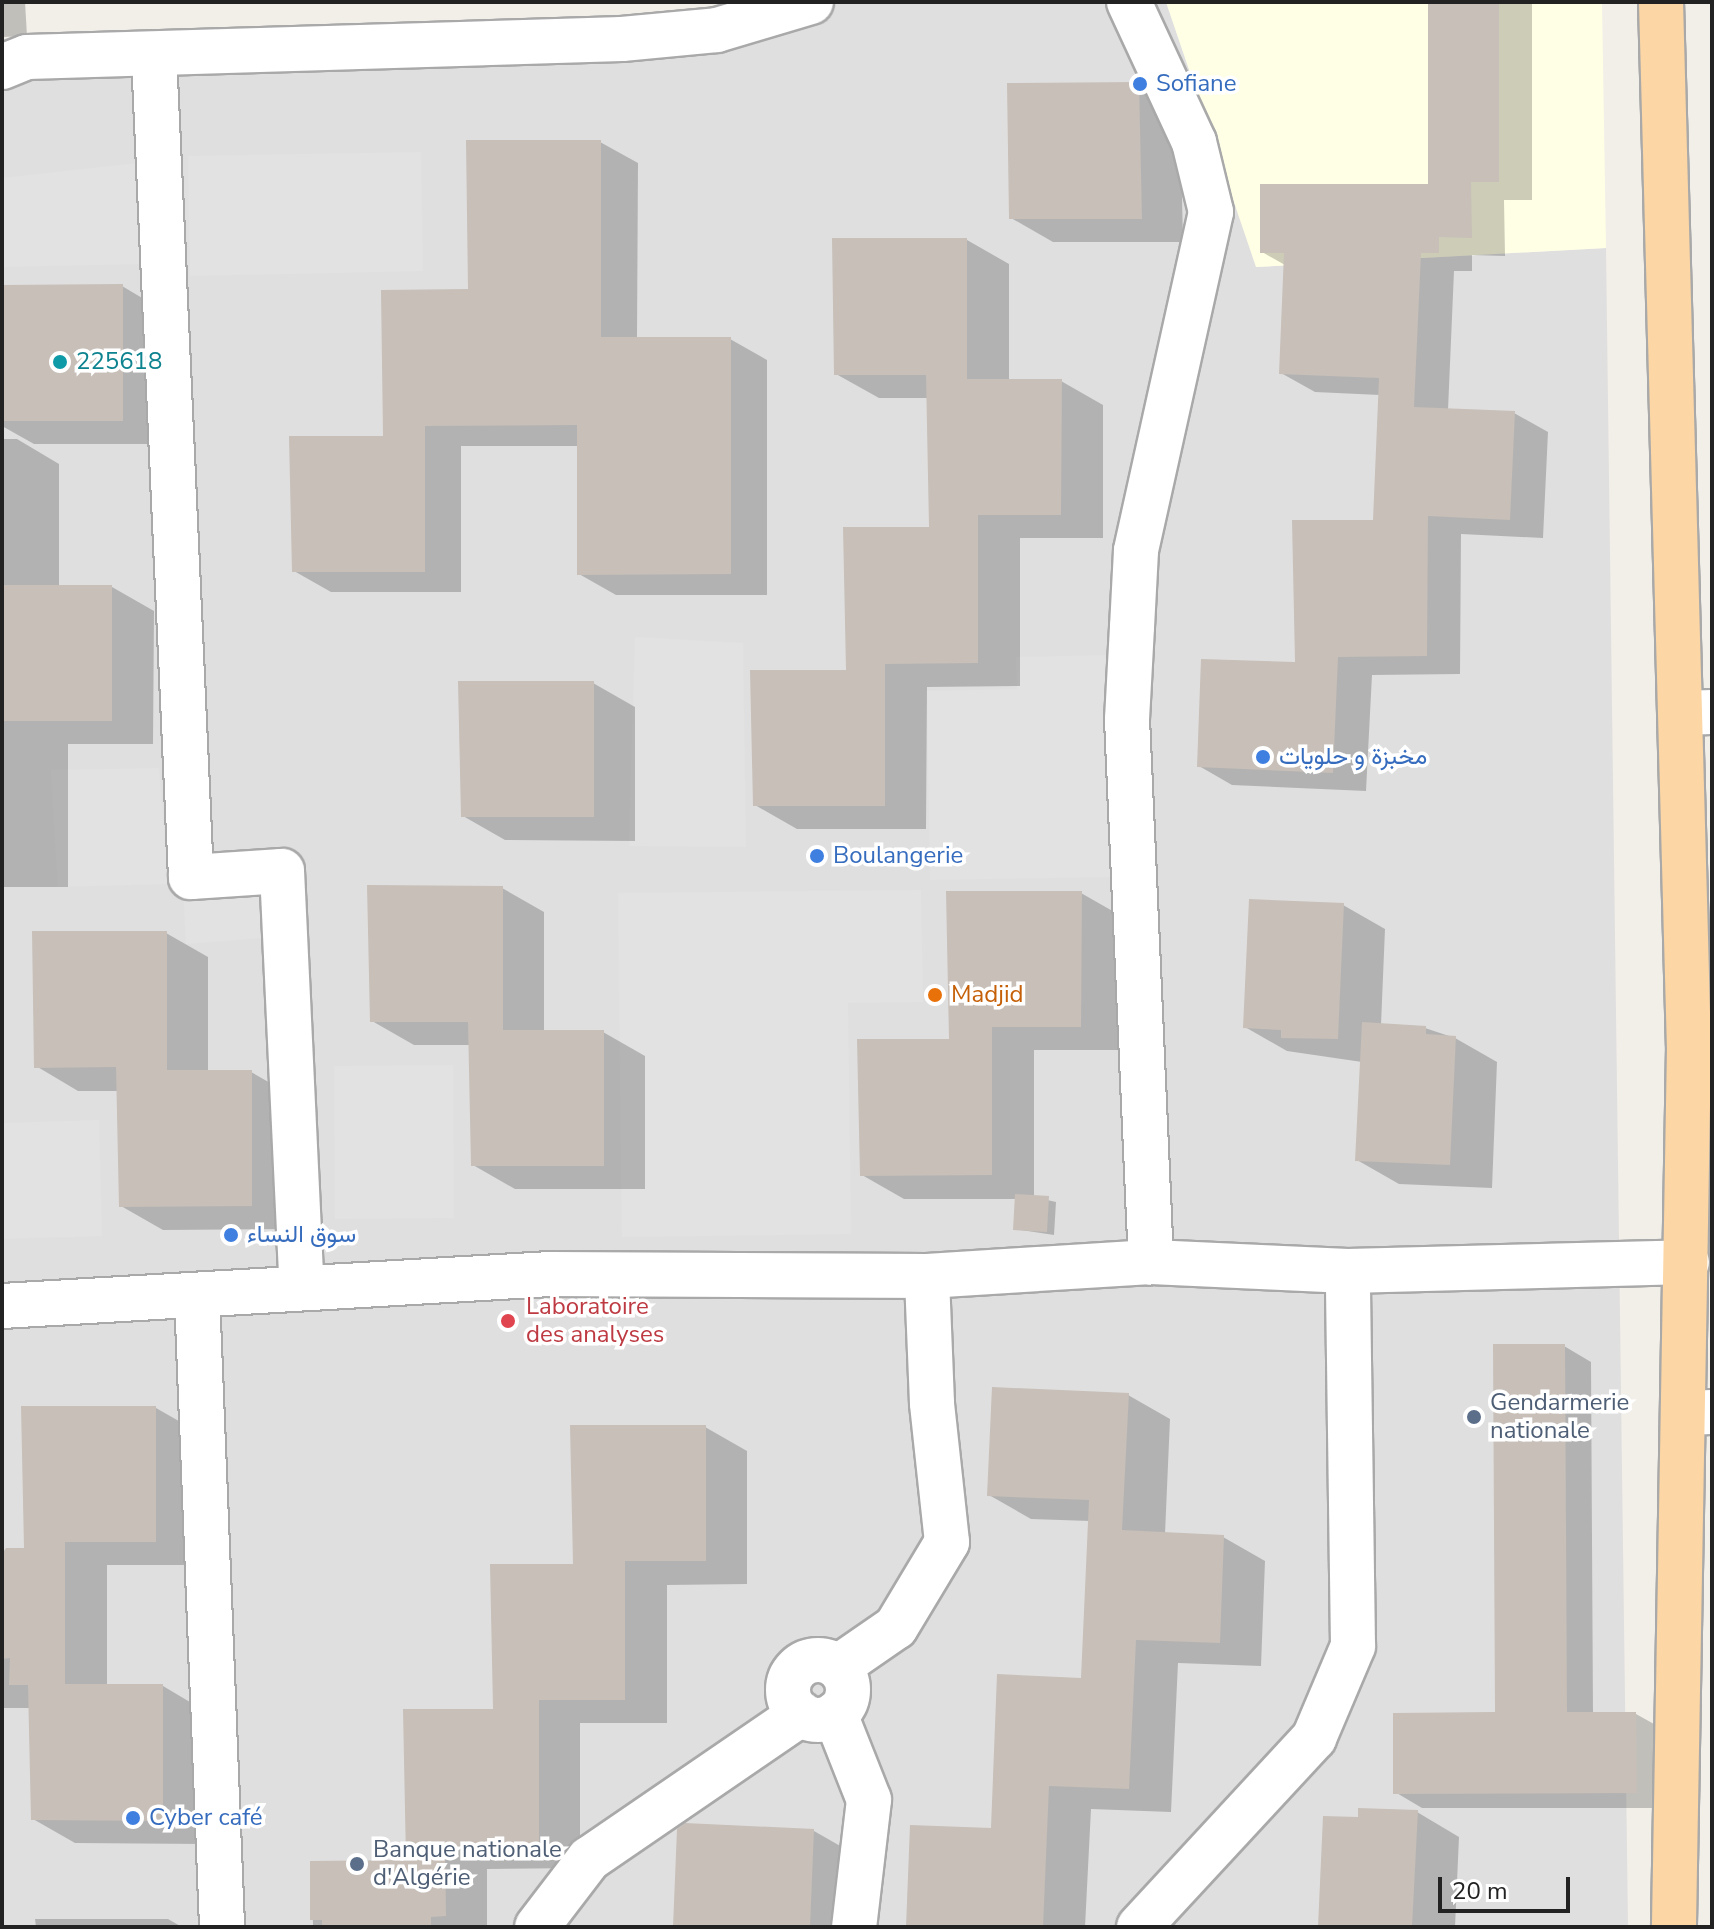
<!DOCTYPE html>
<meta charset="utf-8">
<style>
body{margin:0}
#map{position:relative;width:1714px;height:1929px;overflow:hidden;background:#f2efe9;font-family:"Nunito Sans",Vazirmatn,sans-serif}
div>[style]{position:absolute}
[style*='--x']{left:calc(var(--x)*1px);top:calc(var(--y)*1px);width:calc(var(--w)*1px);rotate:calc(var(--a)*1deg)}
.residential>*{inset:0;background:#e0dfdf}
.education>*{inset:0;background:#ffffe5}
.parking>*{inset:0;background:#e2e2e2}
.shadow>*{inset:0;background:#0003}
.building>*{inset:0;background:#c7bfb8}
.roads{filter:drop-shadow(2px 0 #a9a9a9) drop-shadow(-2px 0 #a9a9a9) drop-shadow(0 2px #a9a9a9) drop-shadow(0 -2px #a9a9a9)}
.minor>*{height:44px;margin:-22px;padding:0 22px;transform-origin:22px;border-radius:22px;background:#fff}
.minor>.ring{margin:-22px;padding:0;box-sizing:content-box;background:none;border:44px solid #fff;border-radius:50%}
.major>*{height:44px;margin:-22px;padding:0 22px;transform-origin:22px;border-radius:22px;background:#fcd6a4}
.dots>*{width:22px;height:22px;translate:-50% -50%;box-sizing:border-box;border:4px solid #fff;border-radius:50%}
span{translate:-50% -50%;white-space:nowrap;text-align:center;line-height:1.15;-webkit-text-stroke:7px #fff;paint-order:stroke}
.shop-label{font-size:24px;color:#366cbe}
.left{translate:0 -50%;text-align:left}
.culture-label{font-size:24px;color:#0d838f}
.food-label{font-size:24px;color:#c56008}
.health-label{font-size:24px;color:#be3a42}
.service-label{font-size:24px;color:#4e5e75}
.frame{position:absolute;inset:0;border:4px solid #222;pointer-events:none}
.scale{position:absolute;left:1438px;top:1877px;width:132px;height:36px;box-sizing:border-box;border:4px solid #222;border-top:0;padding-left:10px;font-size:24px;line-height:28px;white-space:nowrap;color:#222;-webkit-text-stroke:6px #fff;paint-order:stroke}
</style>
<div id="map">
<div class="residential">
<i style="clip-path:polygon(822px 2px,1166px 2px,1257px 267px,1606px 248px,1628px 1927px,2px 1927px,2px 67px)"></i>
</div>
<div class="education">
<i style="clip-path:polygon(1166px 2px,1602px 2px,1606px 248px,1256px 267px)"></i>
</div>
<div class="parking">
<i style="clip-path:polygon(421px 152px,423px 271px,190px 276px,188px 156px)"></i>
<i style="clip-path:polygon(137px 163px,141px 264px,2px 267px,2px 178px)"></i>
<i style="clip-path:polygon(635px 637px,743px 643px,746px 847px,629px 846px)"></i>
<i style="clip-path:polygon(1113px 655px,1117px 877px,930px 880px,927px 691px,1017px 689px,1016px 657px)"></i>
<i style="clip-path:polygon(159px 768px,169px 884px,58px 887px,51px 770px)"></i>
<i style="clip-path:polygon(271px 883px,274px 937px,186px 944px,183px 889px)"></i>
<i style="clip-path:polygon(921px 890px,923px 1002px,848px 1003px,851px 1234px,622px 1237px,618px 893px)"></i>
<i style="clip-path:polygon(453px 1065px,454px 1218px,335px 1219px,334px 1066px)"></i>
<i style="clip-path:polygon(99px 1120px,102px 1236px,2px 1239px,2px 1123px)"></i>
</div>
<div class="shadow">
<i style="clip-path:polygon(2px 2px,25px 2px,27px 36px,2px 37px)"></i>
<i style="clip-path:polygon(1430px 2px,1532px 2px,1532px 200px,1504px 200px,1505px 256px,1472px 255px,1472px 271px,1454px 271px,1448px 410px,1514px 413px,1548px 432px,1543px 538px,1461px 534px,1460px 674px,1372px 675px,1366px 791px,1232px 785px,1199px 766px,1297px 664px,1375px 522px,1380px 395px,1315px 392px,1281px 373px,1285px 265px,1262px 252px,1430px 186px)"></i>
<i style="clip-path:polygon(1138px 84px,1180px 109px,1183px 242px,1053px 242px,1011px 218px)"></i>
<i style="clip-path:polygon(600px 142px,638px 163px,637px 339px,730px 339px,767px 360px,767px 595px,616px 595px,579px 574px,579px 446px,461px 446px,461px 592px,331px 592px,294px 571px,385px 438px,470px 291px)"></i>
<i style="clip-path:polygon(967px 240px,1009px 264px,1009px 381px,1061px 381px,1103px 405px,1103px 538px,1020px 538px,1020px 686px,927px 687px,926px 829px,797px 829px,755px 805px,848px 672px,931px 529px,929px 398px,879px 398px,836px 374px)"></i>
<i style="clip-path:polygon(122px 286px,164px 311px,164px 444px,34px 444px,2px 426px,2px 287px)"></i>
<i style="clip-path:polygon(2px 439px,17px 439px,59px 464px,59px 587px,112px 587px,154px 611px,153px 744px,68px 744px,68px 887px,2px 887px)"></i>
<i style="clip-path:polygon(593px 683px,635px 707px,635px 841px,505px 840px,463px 816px)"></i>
<i style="clip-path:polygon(502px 888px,544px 912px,544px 1032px,603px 1032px,645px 1056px,645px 1189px,515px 1189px,473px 1165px,471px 1045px,414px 1045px,372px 1021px)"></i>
<i style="clip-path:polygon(1081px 893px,1123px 917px,1122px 1050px,1034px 1050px,1034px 1197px,1056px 1202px,1054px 1235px,1015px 1229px,1016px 1199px,904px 1199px,862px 1175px,951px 1041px)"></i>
<i style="clip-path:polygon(1343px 905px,1385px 929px,1381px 1025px,1425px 1028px,1455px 1038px,1497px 1062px,1492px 1188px,1399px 1184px,1357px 1160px,1362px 1062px,1287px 1051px,1245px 1027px)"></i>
<i style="clip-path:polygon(166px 933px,208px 957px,208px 1072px,251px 1072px,293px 1096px,293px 1229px,163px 1230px,121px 1206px,119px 1091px,78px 1091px,36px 1066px)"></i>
<i style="clip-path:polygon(1564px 1346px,1591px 1362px,1593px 1714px,1636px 1714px,1663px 1729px,1663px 1808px,1422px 1808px,1395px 1792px,1497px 1714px)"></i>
<i style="clip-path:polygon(1128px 1395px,1170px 1419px,1165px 1534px,1223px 1537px,1265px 1561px,1261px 1666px,1178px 1663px,1171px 1812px,1091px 1809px,1085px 1927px,908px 1927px,993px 1830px,1082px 1680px,1090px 1521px,1031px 1519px,989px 1495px)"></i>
<i style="clip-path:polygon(156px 1408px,198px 1432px,198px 1565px,107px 1565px,107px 1686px,163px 1686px,205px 1711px,204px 1844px,75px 1843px,33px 1819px,31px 1708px,2px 1708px,2px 1551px,26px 1550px)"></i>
<i style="clip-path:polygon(705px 1427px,747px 1451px,747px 1584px,667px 1585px,667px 1723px,580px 1723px,580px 1868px,487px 1869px,487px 1927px,313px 1927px,312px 1863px,408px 1862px,575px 1566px)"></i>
<i style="clip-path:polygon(1417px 1812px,1459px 1837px,1455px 1927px,1320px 1927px,1360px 1819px)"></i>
<i style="clip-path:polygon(814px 1831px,856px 1855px,853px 1927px,675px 1927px)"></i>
<i style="clip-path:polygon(35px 1919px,168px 1919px,182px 1927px,36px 1927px)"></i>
</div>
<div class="building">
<i style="clip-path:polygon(1428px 2px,1499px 2px,1499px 182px,1471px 182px,1472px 238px,1439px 237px,1439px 253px,1421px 253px,1414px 407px,1515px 411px,1510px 520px,1428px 516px,1427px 656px,1338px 657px,1333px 773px,1197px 767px,1201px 659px,1295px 662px,1292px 520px,1373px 520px,1379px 378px,1279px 374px,1284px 253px,1260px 253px,1260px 184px,1428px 184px)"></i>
<i style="clip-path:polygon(1139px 82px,1142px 219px,1009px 219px,1007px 83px)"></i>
<i style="clip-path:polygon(466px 140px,601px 140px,601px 337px,731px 337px,731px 574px,577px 575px,577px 425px,425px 426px,425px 572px,292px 572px,289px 436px,383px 436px,381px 290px,468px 289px)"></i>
<i style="clip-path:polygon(832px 238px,967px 238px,967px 379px,1062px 379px,1061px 515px,978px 515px,978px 663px,885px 664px,885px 806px,753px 806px,750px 670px,846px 670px,843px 527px,929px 527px,926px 375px,834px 375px)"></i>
<i style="clip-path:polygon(123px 284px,123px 421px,2px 421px,2px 285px)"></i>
<i style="clip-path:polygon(2px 585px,112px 585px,112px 721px,2px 721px)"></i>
<i style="clip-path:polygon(458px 681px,594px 681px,594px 817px,461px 817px)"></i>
<i style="clip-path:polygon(367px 885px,503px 886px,503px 1030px,604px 1030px,604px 1166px,471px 1166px,468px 1022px,370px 1022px)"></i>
<i style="clip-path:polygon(946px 891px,1082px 891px,1081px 1027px,992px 1027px,992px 1175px,860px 1176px,857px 1039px,949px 1039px)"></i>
<i style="clip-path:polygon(1249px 899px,1344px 903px,1338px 1039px,1281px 1038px,1281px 1030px,1243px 1028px)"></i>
<i style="clip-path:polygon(32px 931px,167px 931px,167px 1070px,252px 1070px,252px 1206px,119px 1207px,116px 1067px,34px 1068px)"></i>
<i style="clip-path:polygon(1362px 1022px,1426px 1026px,1426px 1034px,1456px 1036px,1450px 1165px,1355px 1161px)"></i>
<i style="clip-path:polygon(1015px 1194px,1049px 1196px,1047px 1232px,1013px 1230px)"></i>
<i style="clip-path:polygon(1493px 1344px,1565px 1344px,1567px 1712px,1636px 1712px,1637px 1793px,1393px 1794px,1393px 1713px,1495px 1712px)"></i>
<i style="clip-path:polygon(992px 1387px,1129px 1393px,1122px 1530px,1224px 1535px,1220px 1643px,1136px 1640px,1129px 1789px,1049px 1786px,1043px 1927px,906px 1927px,910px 1825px,991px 1828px,997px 1674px,1081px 1678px,1089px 1500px,987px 1496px)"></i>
<i style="clip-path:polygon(21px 1406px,156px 1406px,156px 1542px,65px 1542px,65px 1684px,163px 1684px,163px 1821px,31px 1820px,28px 1685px,9px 1685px,10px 1658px,2px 1659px,2px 1554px,6px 1548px,24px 1548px)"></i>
<i style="clip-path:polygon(570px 1425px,706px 1425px,706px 1561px,625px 1561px,625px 1700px,539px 1700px,539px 1845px,445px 1846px,446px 1916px,431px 1917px,431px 1927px,322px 1927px,322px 1920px,310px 1920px,310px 1861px,406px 1860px,403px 1709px,493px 1709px,490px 1564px,573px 1564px)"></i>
<i style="clip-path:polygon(1358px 1808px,1418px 1810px,1412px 1927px,1318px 1927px,1323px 1816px,1358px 1817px)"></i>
<i style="clip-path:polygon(685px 1823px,814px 1829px,810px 1927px,673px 1927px,677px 1829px)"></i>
</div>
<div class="roads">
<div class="minor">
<i style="--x:1129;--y:2;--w:154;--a:65.1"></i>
<i style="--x:1194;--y:142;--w:72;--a:76.3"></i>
<i style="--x:1211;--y:212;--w:347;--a:102.5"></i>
<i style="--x:1136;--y:551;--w:76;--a:93"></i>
<i style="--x:1132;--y:627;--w:92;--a:93.1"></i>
<i style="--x:1127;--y:719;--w:544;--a:87.47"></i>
<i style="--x:154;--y:56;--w:822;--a:87.42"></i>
<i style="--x:191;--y:877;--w:91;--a:-3.8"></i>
<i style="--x:282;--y:871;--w:417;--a:87.3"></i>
<i style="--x:2;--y:67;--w:27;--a:-22"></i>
<i style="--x:27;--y:57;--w:595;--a:-1.73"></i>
<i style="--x:622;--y:39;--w:95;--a:-5.4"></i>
<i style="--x:717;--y:30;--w:98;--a:-16.6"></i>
<i style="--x:1682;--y:713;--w:30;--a:-2"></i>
<i style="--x:197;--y:1295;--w:632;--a:87.73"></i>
<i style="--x:2;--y:1306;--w:550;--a:-3.34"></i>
<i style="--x:551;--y:1274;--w:376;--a:0.3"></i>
<i style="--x:927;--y:1276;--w:224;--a:-3.6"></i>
<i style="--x:1151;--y:1262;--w:197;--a:2.6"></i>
<i style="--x:1348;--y:1271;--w:339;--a:-1.5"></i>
<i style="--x:1684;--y:1413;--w:28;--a:-2"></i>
<i class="ring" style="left:788px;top:1660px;width:16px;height:16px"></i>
<i style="--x:838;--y:1667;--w:70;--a:-34.6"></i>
<i style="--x:896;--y:1627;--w:99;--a:-59"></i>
<i style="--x:947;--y:1542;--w:140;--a:-96.2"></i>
<i style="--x:932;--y:1403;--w:127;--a:-92.3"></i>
<i style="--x:835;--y:1714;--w:92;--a:68.4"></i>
<i style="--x:869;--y:1800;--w:128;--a:96.7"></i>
<i style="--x:537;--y:1927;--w:86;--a:-52.6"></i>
<i style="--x:589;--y:1859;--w:257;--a:-34.4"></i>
<i style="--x:1139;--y:1927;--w:258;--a:-47.2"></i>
<i style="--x:1314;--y:1738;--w:100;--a:-67"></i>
<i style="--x:1353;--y:1646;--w:375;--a:-90.8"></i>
</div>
<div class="major">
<i style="--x:1661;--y:2;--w:1045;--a:88.47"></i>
<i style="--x:1689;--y:1047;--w:880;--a:90.98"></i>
</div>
</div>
<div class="dots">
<i style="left:1140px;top:84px;background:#3f7fe0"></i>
<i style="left:60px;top:362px;background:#0f9aa8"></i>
<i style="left:1263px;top:757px;background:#3f7fe0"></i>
<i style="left:817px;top:856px;background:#3f7fe0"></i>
<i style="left:935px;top:995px;background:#e8710a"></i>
<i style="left:231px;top:1235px;background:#3f7fe0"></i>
<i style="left:508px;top:1321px;background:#e0444e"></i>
<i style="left:1474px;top:1417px;background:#5c6f8a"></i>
<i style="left:133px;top:1818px;background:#3f7fe0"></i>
<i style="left:357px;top:1864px;background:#5c6f8a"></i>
</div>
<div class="shop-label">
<span class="left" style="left:1156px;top:84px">Sofiane</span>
<span class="left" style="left:1279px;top:757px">مخبزة و حلويات</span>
<span class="left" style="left:833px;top:856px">Boulangerie</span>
<span class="left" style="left:247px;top:1235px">سوق النساء</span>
<span class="left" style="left:149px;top:1818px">Cyber café</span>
</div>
<div class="culture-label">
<span class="left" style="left:76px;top:362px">225618</span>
</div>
<div class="food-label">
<span class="left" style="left:951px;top:995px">Madjid</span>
</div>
<div class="health-label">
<span class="left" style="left:526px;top:1321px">Laboratoire<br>des analyses</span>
</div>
<div class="service-label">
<span class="left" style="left:1490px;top:1417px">Gendarmerie<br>nationale</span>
<span class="left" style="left:373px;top:1864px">Banque nationale<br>d'Algérie</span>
</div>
<div class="frame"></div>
<div class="scale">20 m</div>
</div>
